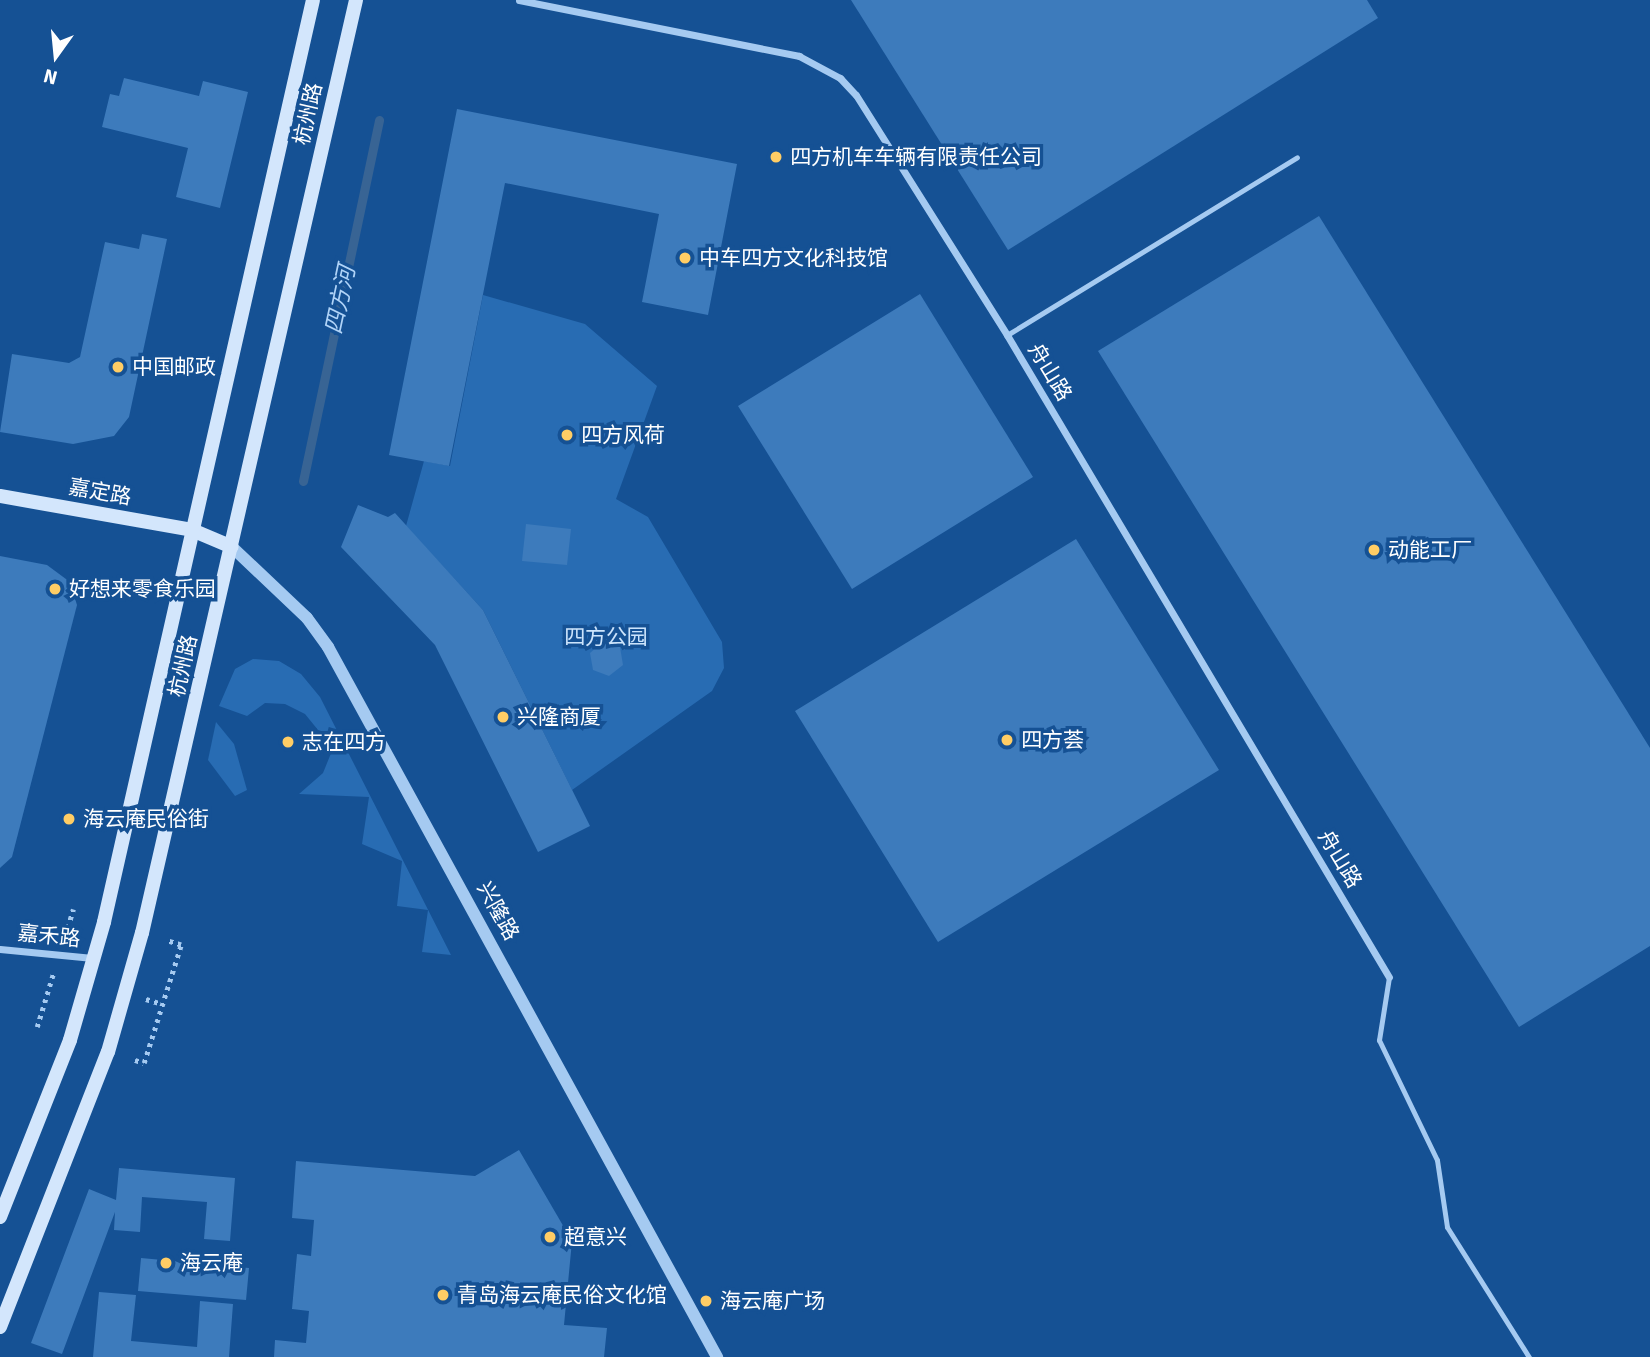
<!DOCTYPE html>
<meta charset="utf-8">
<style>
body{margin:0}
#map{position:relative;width:1650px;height:1357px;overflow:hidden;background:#155194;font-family:Signika,"Noto Sans SC",sans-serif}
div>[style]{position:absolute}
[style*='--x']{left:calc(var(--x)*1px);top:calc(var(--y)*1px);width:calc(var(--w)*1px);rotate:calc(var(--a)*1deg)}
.green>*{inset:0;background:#286cb3}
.stream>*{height:9px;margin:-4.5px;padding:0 4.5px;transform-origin:4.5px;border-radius:4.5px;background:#386494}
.building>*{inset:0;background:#3d7bbc}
.path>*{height:4.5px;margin-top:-2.25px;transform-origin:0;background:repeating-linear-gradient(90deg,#a5caf1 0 3.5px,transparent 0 8.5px)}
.service>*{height:5px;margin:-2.5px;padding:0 2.5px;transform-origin:2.5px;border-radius:2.5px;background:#a5caf1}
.minor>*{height:7px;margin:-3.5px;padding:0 3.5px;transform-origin:3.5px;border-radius:3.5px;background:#a5caf1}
.tertiary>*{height:12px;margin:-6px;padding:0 6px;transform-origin:6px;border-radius:6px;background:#a5caf1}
.secondary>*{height:14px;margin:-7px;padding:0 7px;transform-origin:7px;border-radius:7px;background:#d3e6fc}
.dots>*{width:19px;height:19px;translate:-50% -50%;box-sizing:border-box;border:4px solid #155194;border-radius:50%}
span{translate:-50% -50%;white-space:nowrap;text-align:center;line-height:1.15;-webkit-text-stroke:7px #155194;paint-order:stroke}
.street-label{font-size:21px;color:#fff}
.poi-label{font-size:21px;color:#fff}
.left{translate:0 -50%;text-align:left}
.park-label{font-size:21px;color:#cce4fc}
.water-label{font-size:23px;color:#b1d4f8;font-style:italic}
.north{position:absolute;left:21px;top:21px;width:70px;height:70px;-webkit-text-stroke:5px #155194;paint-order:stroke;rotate:195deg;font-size:19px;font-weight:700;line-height:28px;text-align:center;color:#fff}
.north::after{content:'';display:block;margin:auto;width:24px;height:32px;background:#fff;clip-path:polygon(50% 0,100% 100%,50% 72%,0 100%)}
</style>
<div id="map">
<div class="green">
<i style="clip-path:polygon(483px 295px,585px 324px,657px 386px,616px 499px,648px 517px,722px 642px,724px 668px,712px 691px,572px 790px,483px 610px,406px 526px,424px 461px,450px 466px)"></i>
<i style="clip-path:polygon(253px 659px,279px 661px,301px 674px,320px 697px,451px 955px,422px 952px,428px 910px,397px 906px,402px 861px,362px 844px,369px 797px,299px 794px,323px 773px,338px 736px,318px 730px,305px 714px,285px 704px,265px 703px,247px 716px,219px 706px,235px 669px)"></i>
<i style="clip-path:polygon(216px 722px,234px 744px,247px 790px,235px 796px,208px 760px)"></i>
</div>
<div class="stream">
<i style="--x:303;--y:481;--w:369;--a:-78.1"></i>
</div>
<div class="building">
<i style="clip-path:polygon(851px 0,1367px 0,1378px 18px,1008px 250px)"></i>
<i style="clip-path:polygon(124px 78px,199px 96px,203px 81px,248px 92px,220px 208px,176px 197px,188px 148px,102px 127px,110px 94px,119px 96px)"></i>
<i style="clip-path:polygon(457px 109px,737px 164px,708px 315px,642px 302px,659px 214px,505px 183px,449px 466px,389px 455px)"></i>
<i style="clip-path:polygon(1319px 216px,1650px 748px,1650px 946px,1519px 1027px,1098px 351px)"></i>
<i style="clip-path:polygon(142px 234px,167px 239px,129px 417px,114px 436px,73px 444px,0 432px,12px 354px,69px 363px,80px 357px,105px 242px,139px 249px)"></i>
<i style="clip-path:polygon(920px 294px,1033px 477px,852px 589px,738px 406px)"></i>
<i style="clip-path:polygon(358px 505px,388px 517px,395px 513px,483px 610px,590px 826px,538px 852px,435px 645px,341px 547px)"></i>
<i style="clip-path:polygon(526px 524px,571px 529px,567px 565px,522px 561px)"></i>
<i style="clip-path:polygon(1076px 539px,1219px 770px,938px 942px,795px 711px)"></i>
<i style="clip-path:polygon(0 556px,47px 565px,70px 582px,77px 605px,12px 857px,0 868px)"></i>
<i style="clip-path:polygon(604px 641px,620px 647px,623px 665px,609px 676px,593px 670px,590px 653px)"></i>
<i style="clip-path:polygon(519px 1150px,572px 1241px,564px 1325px,607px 1328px,604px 1357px,274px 1357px,275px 1340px,306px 1343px,309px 1311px,292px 1309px,297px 1254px,311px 1256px,314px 1220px,292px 1218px,296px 1161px,475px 1176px)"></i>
<i style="clip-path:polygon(119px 1168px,235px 1178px,230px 1241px,204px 1239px,207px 1202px,142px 1197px,140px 1232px,114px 1230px,115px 1212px,62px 1354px,31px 1343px,89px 1189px,116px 1200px)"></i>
<i style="clip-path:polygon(141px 1258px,249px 1268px,246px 1300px,138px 1291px)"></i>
<i style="clip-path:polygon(99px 1292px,136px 1295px,131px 1341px,197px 1347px,200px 1301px,233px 1304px,229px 1357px,93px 1357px)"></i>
</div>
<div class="path">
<i style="--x:65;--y:936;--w:28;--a:-73"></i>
<i style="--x:146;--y:999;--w:17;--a:17"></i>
<i style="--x:37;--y:1027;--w:59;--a:-73.1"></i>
<i style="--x:135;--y:1060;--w:9;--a:18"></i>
<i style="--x:144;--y:1063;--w:124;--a:-72.6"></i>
<i style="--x:181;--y:945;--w:14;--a:-163"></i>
</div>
<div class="service">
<i style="--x:1007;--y:335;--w:340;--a:-31.5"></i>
<i style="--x:1389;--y:977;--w:64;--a:99"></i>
<i style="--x:1379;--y:1040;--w:133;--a:64.2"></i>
<i style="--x:1437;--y:1160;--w:68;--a:81.5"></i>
<i style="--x:1447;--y:1227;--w:154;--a:57.8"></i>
</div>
<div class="minor">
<i style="--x:519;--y:0;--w:286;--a:11.3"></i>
<i style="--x:799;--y:56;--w:47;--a:28.2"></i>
<i style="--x:840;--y:78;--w:23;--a:47"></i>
<i style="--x:856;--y:95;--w:284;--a:57.8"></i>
<i style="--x:1007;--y:335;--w:747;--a:59.25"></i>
<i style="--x:0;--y:949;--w:93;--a:5.5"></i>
</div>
<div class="tertiary">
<i style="--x:232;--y:547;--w:103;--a:43.4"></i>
<i style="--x:307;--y:618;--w:36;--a:54"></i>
<i style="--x:328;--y:647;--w:810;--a:61.28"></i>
</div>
<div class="secondary">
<i style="--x:0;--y:496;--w:195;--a:10"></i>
<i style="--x:192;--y:530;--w:43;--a:23"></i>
<i style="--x:0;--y:1217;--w:190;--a:-68.4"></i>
<i style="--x:70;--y:1040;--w:123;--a:-73.9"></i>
<i style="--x:104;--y:922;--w:945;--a:-77.23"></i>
<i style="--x:0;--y:1327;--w:295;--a:-68.6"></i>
<i style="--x:108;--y:1052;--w:124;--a:-74.1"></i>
<i style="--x:142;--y:933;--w:957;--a:-77.08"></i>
</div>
<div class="dots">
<i style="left:776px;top:157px;background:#ffcd65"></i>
<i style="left:685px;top:258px;background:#ffcd65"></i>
<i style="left:118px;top:367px;background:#ffcd65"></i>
<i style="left:567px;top:435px;background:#ffcd65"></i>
<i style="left:1374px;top:550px;background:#ffcd65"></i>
<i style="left:55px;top:589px;background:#ffcd65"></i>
<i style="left:503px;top:717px;background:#ffcd65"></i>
<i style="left:1007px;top:740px;background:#ffcd65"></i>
<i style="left:288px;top:742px;background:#ffcd65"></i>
<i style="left:69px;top:819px;background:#ffcd65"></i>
<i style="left:550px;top:1237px;background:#ffcd65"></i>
<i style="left:166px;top:1263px;background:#ffcd65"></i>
<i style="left:443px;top:1295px;background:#ffcd65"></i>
<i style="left:706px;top:1301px;background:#ffcd65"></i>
</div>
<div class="street-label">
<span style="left:308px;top:114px;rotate:-77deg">杭州路</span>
<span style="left:1050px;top:372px;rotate:59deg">舟山路</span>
<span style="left:100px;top:492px;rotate:10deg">嘉定路</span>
<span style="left:183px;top:666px;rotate:-77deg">杭州路</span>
<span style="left:1340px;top:859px;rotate:59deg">舟山路</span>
<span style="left:498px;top:911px;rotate:61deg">兴隆路</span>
<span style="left:49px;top:936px;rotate:6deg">嘉禾路</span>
</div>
<div class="poi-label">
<span class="left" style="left:790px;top:157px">四方机车车辆有限责任公司</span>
<span class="left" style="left:699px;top:258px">中车四方文化科技馆</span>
<span class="left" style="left:132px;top:367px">中国邮政</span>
<span class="left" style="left:581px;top:435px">四方风荷</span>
<span class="left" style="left:1388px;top:550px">动能工厂</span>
<span class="left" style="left:69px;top:589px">好想来零食乐园</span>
<span class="left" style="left:517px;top:717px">兴隆商厦</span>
<span class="left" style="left:1021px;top:740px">四方荟</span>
<span class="left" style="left:302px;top:742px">志在四方</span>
<span class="left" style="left:83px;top:819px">海云庵民俗街</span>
<span class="left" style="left:564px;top:1237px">超意兴</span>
<span class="left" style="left:180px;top:1263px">海云庵</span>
<span class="left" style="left:457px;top:1295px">青岛海云庵民俗文化馆</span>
<span class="left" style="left:720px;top:1301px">海云庵广场</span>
</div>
<div class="park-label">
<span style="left:606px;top:637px">四方公园</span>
</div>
<div class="water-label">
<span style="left:341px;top:300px;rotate:-78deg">四方河</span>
</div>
<div class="north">N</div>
</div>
